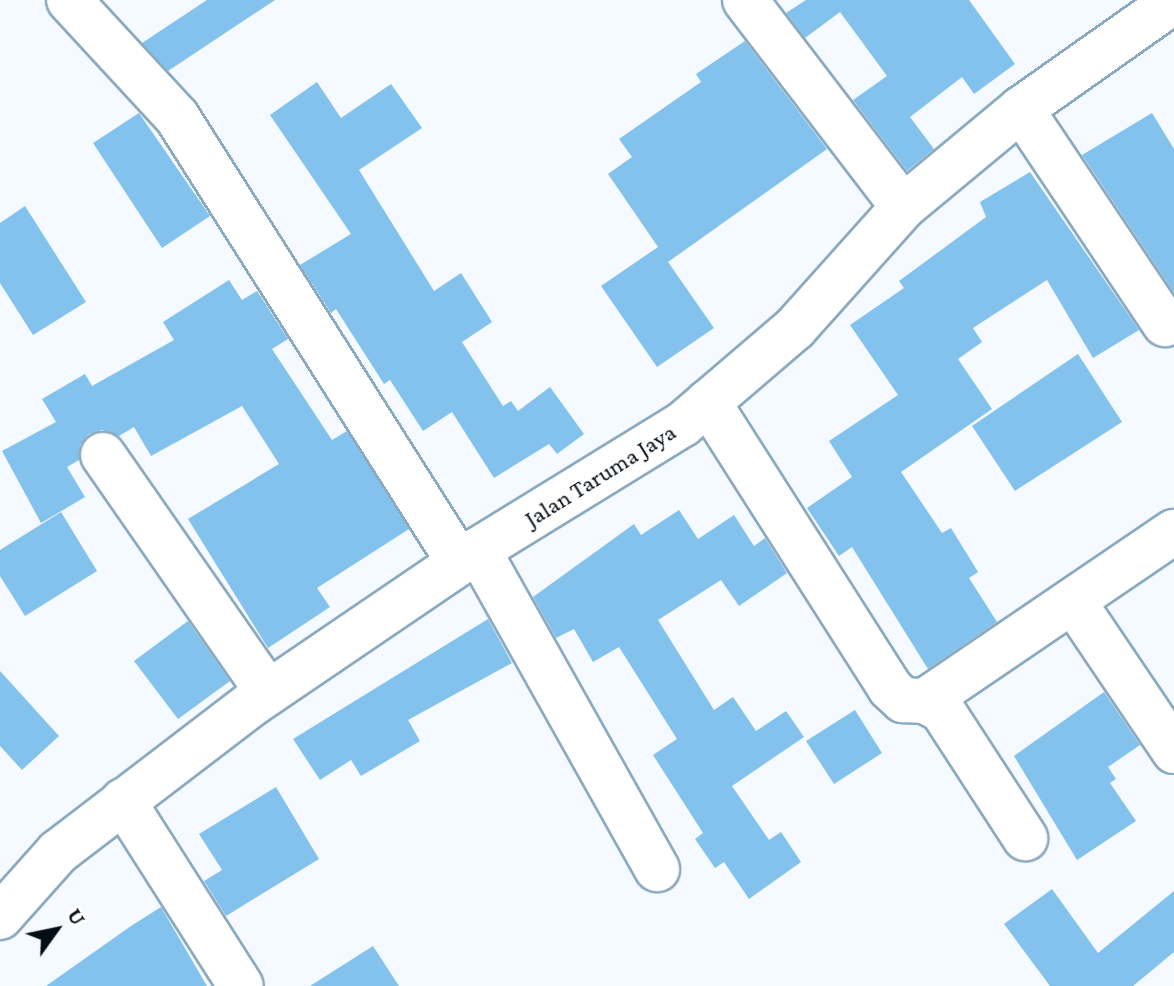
<!DOCTYPE html>
<style>
body{margin:0}
#map{position:relative;width:1174px;height:986px;overflow:hidden;background:#f4faff;font-family:"Crimson Pro",serif}
div>[style]{position:absolute}
[style*='--x']{left:calc(var(--x)*1px);top:calc(var(--y)*1px);width:calc(var(--w)*1px);rotate:calc(var(--a)*1deg)}
.building>*{inset:0;background:#83c2ec}
.roads{filter:drop-shadow(2px 0 #8caabf) drop-shadow(-2px 0 #8caabf) drop-shadow(0 2px #8caabf) drop-shadow(0 -2px #8caabf)}
.minor>*{height:44px;margin:-22px;padding:0 22px;transform-origin:22px;border-radius:22px;background:#fff}
.major>*{height:44px;margin:-22px;padding:0 22px;transform-origin:22px;border-radius:22px;background:#fff}
span{translate:-50% -50%;white-space:nowrap;text-align:center;line-height:1.15;-webkit-text-stroke:6px #fff;paint-order:stroke}
.street-label{font-size:24px;color:#040e15}
.north{position:absolute;left:16px;top:890px;width:80px;height:80px;-webkit-text-stroke:6px #fff;paint-order:stroke;rotate:57deg;font-size:22px;font-weight:700;line-height:32px;text-align:center;color:#040e15}
.north::after{content:'';display:block;margin:auto;width:28px;height:36px;background:#040e15;clip-path:polygon(50% 0,100% 100%,50% 72%,0 100%)}
</style>
<div id="map">
<div class="building">
<i style="clip-path:polygon(207px 0,275px 0,168px 71px,142px 43px)"></i>
<i style="clip-path:polygon(806px 0,969px 0,1015px 64px,974px 94px,962px 77px,910px 117px,934px 149px,907px 171px,853px 100px,887px 76px,840px 12px,805px 38px,786px 13px)"></i>
<i style="clip-path:polygon(745px 41px,827px 149px,668px 262px,714px 328px,657px 367px,601px 286px,658px 247px,608px 174px,632px 157px,619px 139px,701px 82px,696px 74px)"></i>
<i style="clip-path:polygon(317px 82px,341px 118px,391px 84px,422px 128px,359px 170px,434px 291px,461px 273px,492px 322px,462px 342px,503px 406px,511px 401px,518px 411px,550px 387px,584px 434px,557px 454px,549px 444px,494px 478px,452px 412px,423px 431px,390px 380px,384px 384px,336px 309px,331px 313px,300px 265px,351px 234px,270px 115px)"></i>
<i style="clip-path:polygon(139px 113px,210px 216px,162px 248px,93px 143px)"></i>
<i style="clip-path:polygon(1152px 113px,1174px 149px,1174px 293px,1082px 155px)"></i>
<i style="clip-path:polygon(1030px 172px,1139px 330px,1093px 358px,1047px 280px,973px 328px,982px 342px,958px 359px,992px 409px,901px 472px,942px 533px,951px 528px,978px 572px,969px 578px,997px 622px,928px 669px,852px 547px,839px 556px,807px 508px,852px 477px,829px 441px,898px 395px,850px 325px,904px 288px,899px 281px,986px 217px,980px 202px)"></i>
<i style="clip-path:polygon(25px 206px,86px 302px,33px 335px,0 283px,0 223px)"></i>
<i style="clip-path:polygon(229px 280px,242px 300px,257px 291px,288px 339px,272px 349px,332px 440px,347px 431px,409px 529px,317px 588px,330px 607px,268px 648px,188px 519px,279px 464px,242px 406px,151px 456px,134px 427px,119px 436px,102px 430px,89px 434px,80px 445px,79px 460px,67px 467px,85px 497px,41px 523px,2px 451px,56px 422px,42px 399px,85px 374px,92px 386px,174px 340px,163px 322px)"></i>
<i style="clip-path:polygon(1078px 354px,1122px 422px,1015px 491px,972px 426px)"></i>
<i style="clip-path:polygon(679px 510px,698px 539px,734px 515px,754px 546px,765px 538px,787px 573px,739px 606px,721px 580px,658px 620px,714px 710px,733px 697px,756px 731px,786px 711px,804px 737px,732px 786px,769px 840px,781px 832px,801px 862px,749px 899px,724px 862px,715px 868px,695px 839px,703px 833px,653px 755px,677px 739px,619px 647px,593px 662px,574px 629px,556px 638px,533px 597px,634px 524px,641px 535px)"></i>
<i style="clip-path:polygon(61px 512px,97px 571px,25px 616px,0 576px,0 550px)"></i>
<i style="clip-path:polygon(488px 619px,512px 663px,408px 720px,420px 741px,361px 776px,351px 760px,320px 780px,293px 739px)"></i>
<i style="clip-path:polygon(188px 621px,230px 681px,178px 719px,134px 661px)"></i>
<i style="clip-path:polygon(0 671px,59px 736px,22px 770px,0 746px)"></i>
<i style="clip-path:polygon(1104px 692px,1140px 745px,1108px 767px,1116px 779px,1110px 783px,1136px 821px,1077px 860px,1014px 756px)"></i>
<i style="clip-path:polygon(855px 710px,882px 753px,834px 784px,806px 741px)"></i>
<i style="clip-path:polygon(276px 787px,319px 859px,226px 916px,204px 881px,222px 870px,199px 834px)"></i>
<i style="clip-path:polygon(1052px 889px,1098px 953px,1174px 891px,1174px 952px,1133px 986px,1050px 986px,1004px 924px)"></i>
<i style="clip-path:polygon(161px 907px,207px 986px,46px 986px,131px 926px)"></i>
<i style="clip-path:polygon(373px 946px,399px 986px,310px 986px)"></i>
</div>
<div class="roads">
<div class="minor">
<i style="--x:69;--y:0;--w:159;--a:47.3"></i>
<i style="--x:177;--y:117;--w:527;--a:57.64"></i>
<i style="--x:745;--y:0;--w:260;--a:52.6"></i>
<i style="--x:1021;--y:109;--w:259;--a:56.2"></i>
<i style="--x:708;--y:402;--w:339;--a:57.5"></i>
<i style="--x:890;--y:688;--w:18;--a:43"></i>
<i style="--x:903;--y:700;--w:22;--a:3"></i>
<i style="--x:925;--y:701;--w:19;--a:28"></i>
<i style="--x:942;--y:710;--w:153;--a:57"></i>
<i style="--x:103;--y:455;--w:289;--a:55.2"></i>
<i style="--x:478;--y:550;--w:366;--a:60.7"></i>
<i style="--x:1073;--y:601;--w:181;--a:56"></i>
<i style="--x:925;--y:701;--w:301;--a:-34.2"></i>
<i style="--x:123;--y:801;--w:219;--a:57.5"></i>
</div>
<div class="major">
<i style="--x:0;--y:917;--w:87;--a:-48.3"></i>
<i style="--x:58;--y:852;--w:245;--a:-37.4"></i>
<i style="--x:253;--y:703;--w:272;--a:-34.2"></i>
<i style="--x:478;--y:550;--w:241;--a:-31.6"></i>
<i style="--x:683;--y:424;--w:148;--a:-40.6"></i>
<i style="--x:795;--y:328;--w:162;--a:-48.2"></i>
<i style="--x:903;--y:207;--w:153;--a:-39.7"></i>
<i style="--x:1021;--y:109;--w:187;--a:-35.2"></i>
</div>
</div>
<div class="street-label">
<span style="left:600px;top:475px;rotate:-32deg">Jalan Taruma Jaya</span>
</div>
<div class="north">U</div>
</div>
